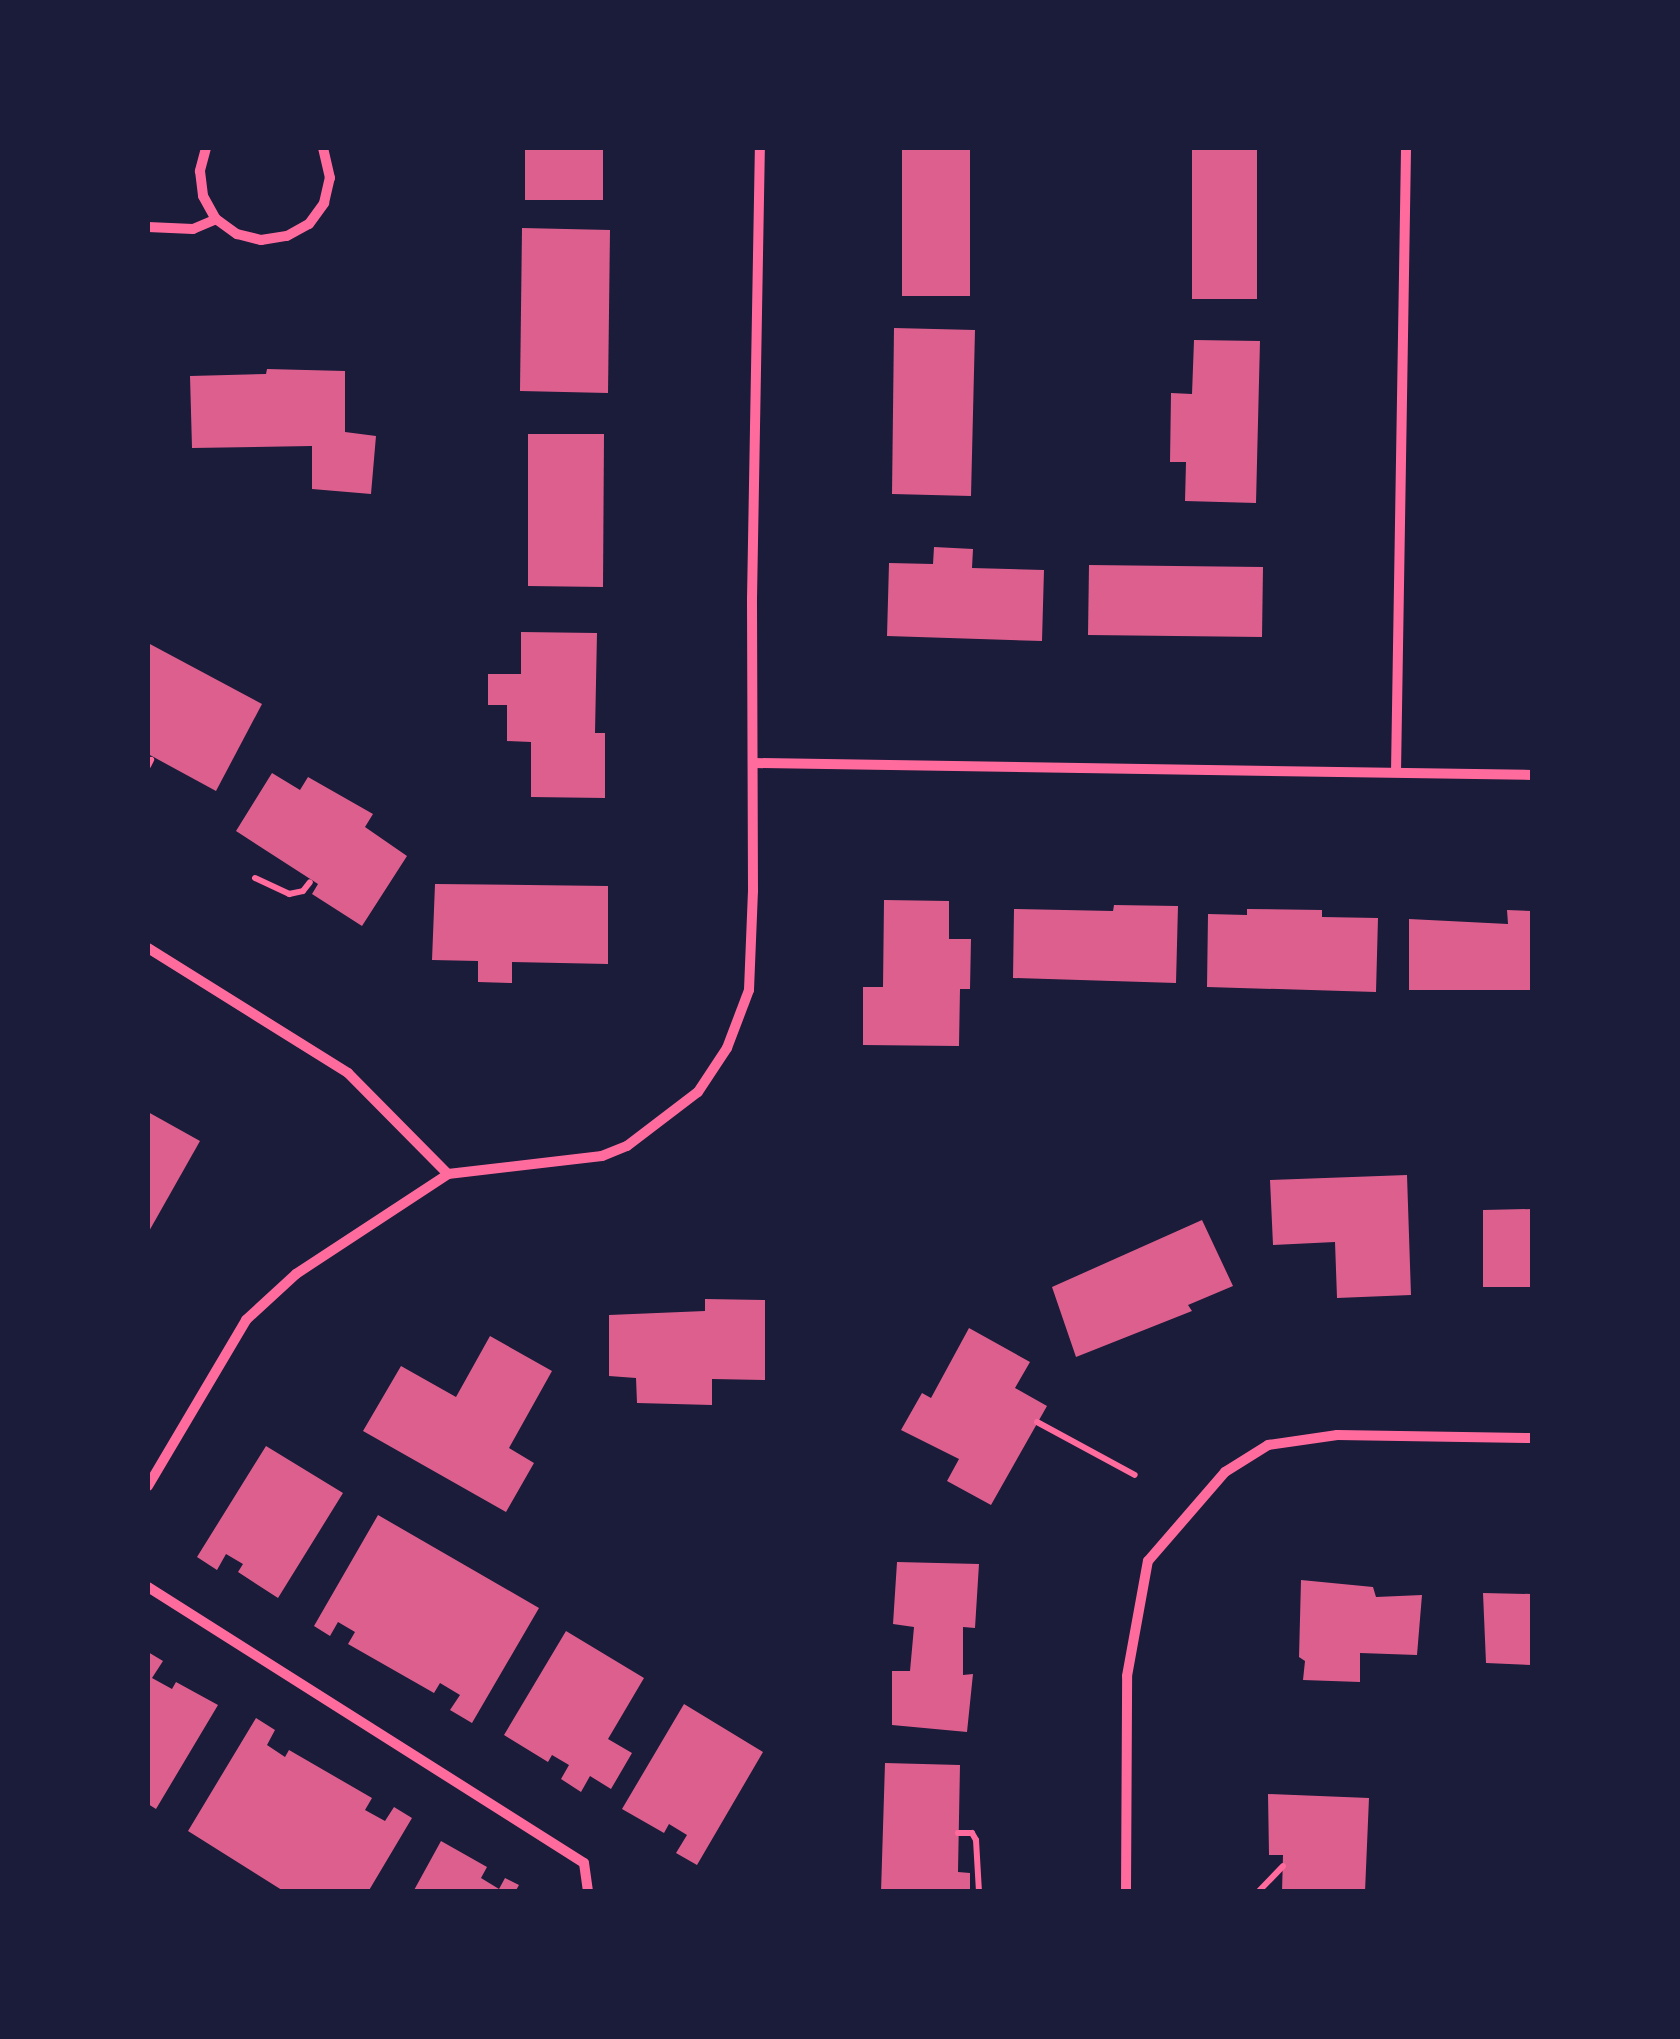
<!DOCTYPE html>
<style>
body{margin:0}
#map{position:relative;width:1680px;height:2039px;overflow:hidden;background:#1b1b3a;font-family:"Nunito Sans",sans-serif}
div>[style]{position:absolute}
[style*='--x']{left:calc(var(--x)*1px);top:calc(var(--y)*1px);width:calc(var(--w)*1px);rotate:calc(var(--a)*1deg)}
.building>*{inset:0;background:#dd5f8e}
.path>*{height:6px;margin:-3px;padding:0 3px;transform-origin:3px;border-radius:3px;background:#ff6b9d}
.minor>*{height:10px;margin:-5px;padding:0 5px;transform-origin:5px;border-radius:5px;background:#ff6b9d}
span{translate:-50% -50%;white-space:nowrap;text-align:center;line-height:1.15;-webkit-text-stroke:10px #1b1b3a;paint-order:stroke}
.frame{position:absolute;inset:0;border:150px solid #1b1b3a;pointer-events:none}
</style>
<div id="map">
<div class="building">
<i style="clip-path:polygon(525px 148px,603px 148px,603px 200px,525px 200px)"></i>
<i style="clip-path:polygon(902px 148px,970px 148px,970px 296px,902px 296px)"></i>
<i style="clip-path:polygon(1192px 148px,1257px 148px,1257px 299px,1192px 299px)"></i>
<i style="clip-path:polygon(522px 228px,610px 230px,608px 393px,520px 391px)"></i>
<i style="clip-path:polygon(894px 328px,975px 330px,971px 496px,892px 494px)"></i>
<i style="clip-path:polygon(1194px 340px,1260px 341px,1256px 503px,1185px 501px,1186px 462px,1170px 462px,1171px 393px,1192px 394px)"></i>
<i style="clip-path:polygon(267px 369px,345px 371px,345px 432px,376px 436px,371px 494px,312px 489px,312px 446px,192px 448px,190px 376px,266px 374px)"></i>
<i style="clip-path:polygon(528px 434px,604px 434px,603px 587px,528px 586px)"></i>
<i style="clip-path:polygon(934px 547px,973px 549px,972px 568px,1044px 570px,1042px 641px,887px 636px,889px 563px,933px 564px)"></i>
<i style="clip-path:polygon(1089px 565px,1263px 567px,1262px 637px,1088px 635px)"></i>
<i style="clip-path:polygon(521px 632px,597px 633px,595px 733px,605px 733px,605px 798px,531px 797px,531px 742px,507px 741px,507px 705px,488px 705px,488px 674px,521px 674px)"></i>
<i style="clip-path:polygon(148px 643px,262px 704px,216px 791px,148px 754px)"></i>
<i style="clip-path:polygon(272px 773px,300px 790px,308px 777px,373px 814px,365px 827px,407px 856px,362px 926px,312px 894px,318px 884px,236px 831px)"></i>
<i style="clip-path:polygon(435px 884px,608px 886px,608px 964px,512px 962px,512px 983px,478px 982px,478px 961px,432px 960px)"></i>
<i style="clip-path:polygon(884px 900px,949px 901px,949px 939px,971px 939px,970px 989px,960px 989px,959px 1046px,863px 1045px,863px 987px,883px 987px)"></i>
<i style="clip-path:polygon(1114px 905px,1178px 906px,1176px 983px,1013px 978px,1014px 909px,1113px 911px)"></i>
<i style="clip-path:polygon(1247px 909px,1322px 910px,1322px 917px,1378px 918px,1376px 992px,1207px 987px,1208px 914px,1247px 915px)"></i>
<i style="clip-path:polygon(1507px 910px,1532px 911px,1532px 990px,1409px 990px,1409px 919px,1508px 924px)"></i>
<i style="clip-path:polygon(148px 1112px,200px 1141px,148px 1233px)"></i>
<i style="clip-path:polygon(1407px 1175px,1411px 1295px,1337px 1298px,1335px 1242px,1273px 1245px,1270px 1180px)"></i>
<i style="clip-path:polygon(1532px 1209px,1532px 1287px,1483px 1287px,1483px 1210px)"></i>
<i style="clip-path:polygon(1202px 1220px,1233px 1286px,1188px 1305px,1192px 1311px,1076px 1357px,1052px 1287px)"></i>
<i style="clip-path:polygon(705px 1299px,765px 1300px,765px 1380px,712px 1379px,712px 1405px,637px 1403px,636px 1378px,609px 1376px,609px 1315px,705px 1311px)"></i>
<i style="clip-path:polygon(969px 1328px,1030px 1362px,1015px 1388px,1047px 1406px,991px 1505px,947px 1481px,959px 1459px,901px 1430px,922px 1393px,931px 1398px)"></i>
<i style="clip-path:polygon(490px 1336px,552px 1371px,509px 1448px,534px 1463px,506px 1512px,363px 1431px,401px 1366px,456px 1397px)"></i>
<i style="clip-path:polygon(266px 1446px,343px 1493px,278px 1598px,238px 1572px,243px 1564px,226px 1554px,217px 1570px,197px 1557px)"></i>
<i style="clip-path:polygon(378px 1515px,539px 1608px,472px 1723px,450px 1710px,460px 1695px,440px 1683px,434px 1693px,348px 1644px,355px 1632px,338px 1622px,330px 1636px,314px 1626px)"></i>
<i style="clip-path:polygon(897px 1562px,979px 1564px,975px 1628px,963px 1627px,963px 1675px,973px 1674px,967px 1732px,892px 1725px,892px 1671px,910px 1671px,914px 1627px,893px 1624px)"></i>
<i style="clip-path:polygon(1301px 1580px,1373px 1587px,1376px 1597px,1422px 1595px,1417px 1655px,1360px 1653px,1360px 1682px,1303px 1680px,1305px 1661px,1299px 1657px)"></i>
<i style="clip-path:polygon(1483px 1593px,1532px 1594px,1532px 1665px,1486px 1663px)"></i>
<i style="clip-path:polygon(566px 1631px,644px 1678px,608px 1739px,632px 1753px,611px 1789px,590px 1776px,581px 1792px,561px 1779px,569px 1765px,552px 1755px,548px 1762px,504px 1735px)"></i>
<i style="clip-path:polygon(148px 1652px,163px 1661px,152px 1678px,172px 1689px,176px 1682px,218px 1705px,156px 1809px,148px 1804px)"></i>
<i style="clip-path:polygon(684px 1704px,763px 1752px,697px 1865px,676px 1853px,687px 1835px,669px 1824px,664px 1833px,622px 1809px)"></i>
<i style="clip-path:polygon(256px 1718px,275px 1730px,267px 1745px,285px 1757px,289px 1750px,372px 1798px,365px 1810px,385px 1821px,394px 1807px,412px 1818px,368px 1892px,285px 1892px,188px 1831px)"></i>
<i style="clip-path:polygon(885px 1763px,960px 1765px,958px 1872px,970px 1873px,970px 1892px,881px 1892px)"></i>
<i style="clip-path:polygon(1268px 1794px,1369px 1798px,1365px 1892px,1282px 1892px,1283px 1855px,1269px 1855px)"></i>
<i style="clip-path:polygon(441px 1841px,487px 1867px,481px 1878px,499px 1889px,505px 1878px,519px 1885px,515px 1892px,413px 1892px)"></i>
</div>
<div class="path">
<i style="--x:148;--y:766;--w:7;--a:-63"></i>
<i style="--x:255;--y:878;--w:38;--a:25"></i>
<i style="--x:289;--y:894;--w:14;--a:-12"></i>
<i style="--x:303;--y:891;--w:11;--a:-52"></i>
<i style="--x:1037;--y:1422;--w:111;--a:28.4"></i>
<i style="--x:958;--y:1833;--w:14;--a:0"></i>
<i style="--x:972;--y:1833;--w:8;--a:60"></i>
<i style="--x:976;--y:1840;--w:52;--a:86.7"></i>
<i style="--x:1258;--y:1892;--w:36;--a:-46"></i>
</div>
<div class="minor">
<i style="--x:206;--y:148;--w:24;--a:105"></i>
<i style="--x:200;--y:171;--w:25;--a:83"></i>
<i style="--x:203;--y:196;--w:26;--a:61"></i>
<i style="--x:216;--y:219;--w:26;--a:36"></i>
<i style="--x:237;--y:234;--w:25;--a:14"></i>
<i style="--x:261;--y:240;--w:26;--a:-9"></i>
<i style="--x:287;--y:236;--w:25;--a:-29"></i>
<i style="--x:309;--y:224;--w:26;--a:-54"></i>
<i style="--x:324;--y:203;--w:26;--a:-77"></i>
<i style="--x:330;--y:178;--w:31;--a:-103"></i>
<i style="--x:148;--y:227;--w:45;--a:2.5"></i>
<i style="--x:193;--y:229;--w:25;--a:-23"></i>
<i style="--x:754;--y:763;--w:778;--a:0.88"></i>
<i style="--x:1396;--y:772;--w:624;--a:-89.08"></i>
<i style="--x:148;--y:948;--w:236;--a:32"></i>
<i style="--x:348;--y:1073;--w:142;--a:45.3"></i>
<i style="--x:148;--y:1486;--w:193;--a:-59.4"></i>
<i style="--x:246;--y:1320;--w:68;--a:-42.6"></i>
<i style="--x:296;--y:1274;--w:182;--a:-33.3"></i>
<i style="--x:448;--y:1174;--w:155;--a:-6.7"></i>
<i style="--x:602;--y:1156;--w:27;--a:-22"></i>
<i style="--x:627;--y:1146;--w:89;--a:-37.3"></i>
<i style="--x:698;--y:1092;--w:53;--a:-56.6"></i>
<i style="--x:727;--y:1048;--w:62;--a:-69.2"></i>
<i style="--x:749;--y:990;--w:99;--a:-87.7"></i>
<i style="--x:753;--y:891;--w:292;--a:-90.2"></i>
<i style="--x:752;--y:599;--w:451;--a:-89"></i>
<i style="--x:148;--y:1587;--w:516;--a:32.33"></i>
<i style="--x:584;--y:1863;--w:29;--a:82"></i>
<i style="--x:1126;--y:1892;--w:216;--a:-89.7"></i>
<i style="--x:1127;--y:1676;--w:117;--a:-79.7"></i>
<i style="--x:1148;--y:1561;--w:118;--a:-49.1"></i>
<i style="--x:1225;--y:1472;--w:51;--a:-32.1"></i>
<i style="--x:1268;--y:1445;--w:70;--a:-8.2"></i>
<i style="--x:1337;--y:1435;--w:195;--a:0.9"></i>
</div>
<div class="frame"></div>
</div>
